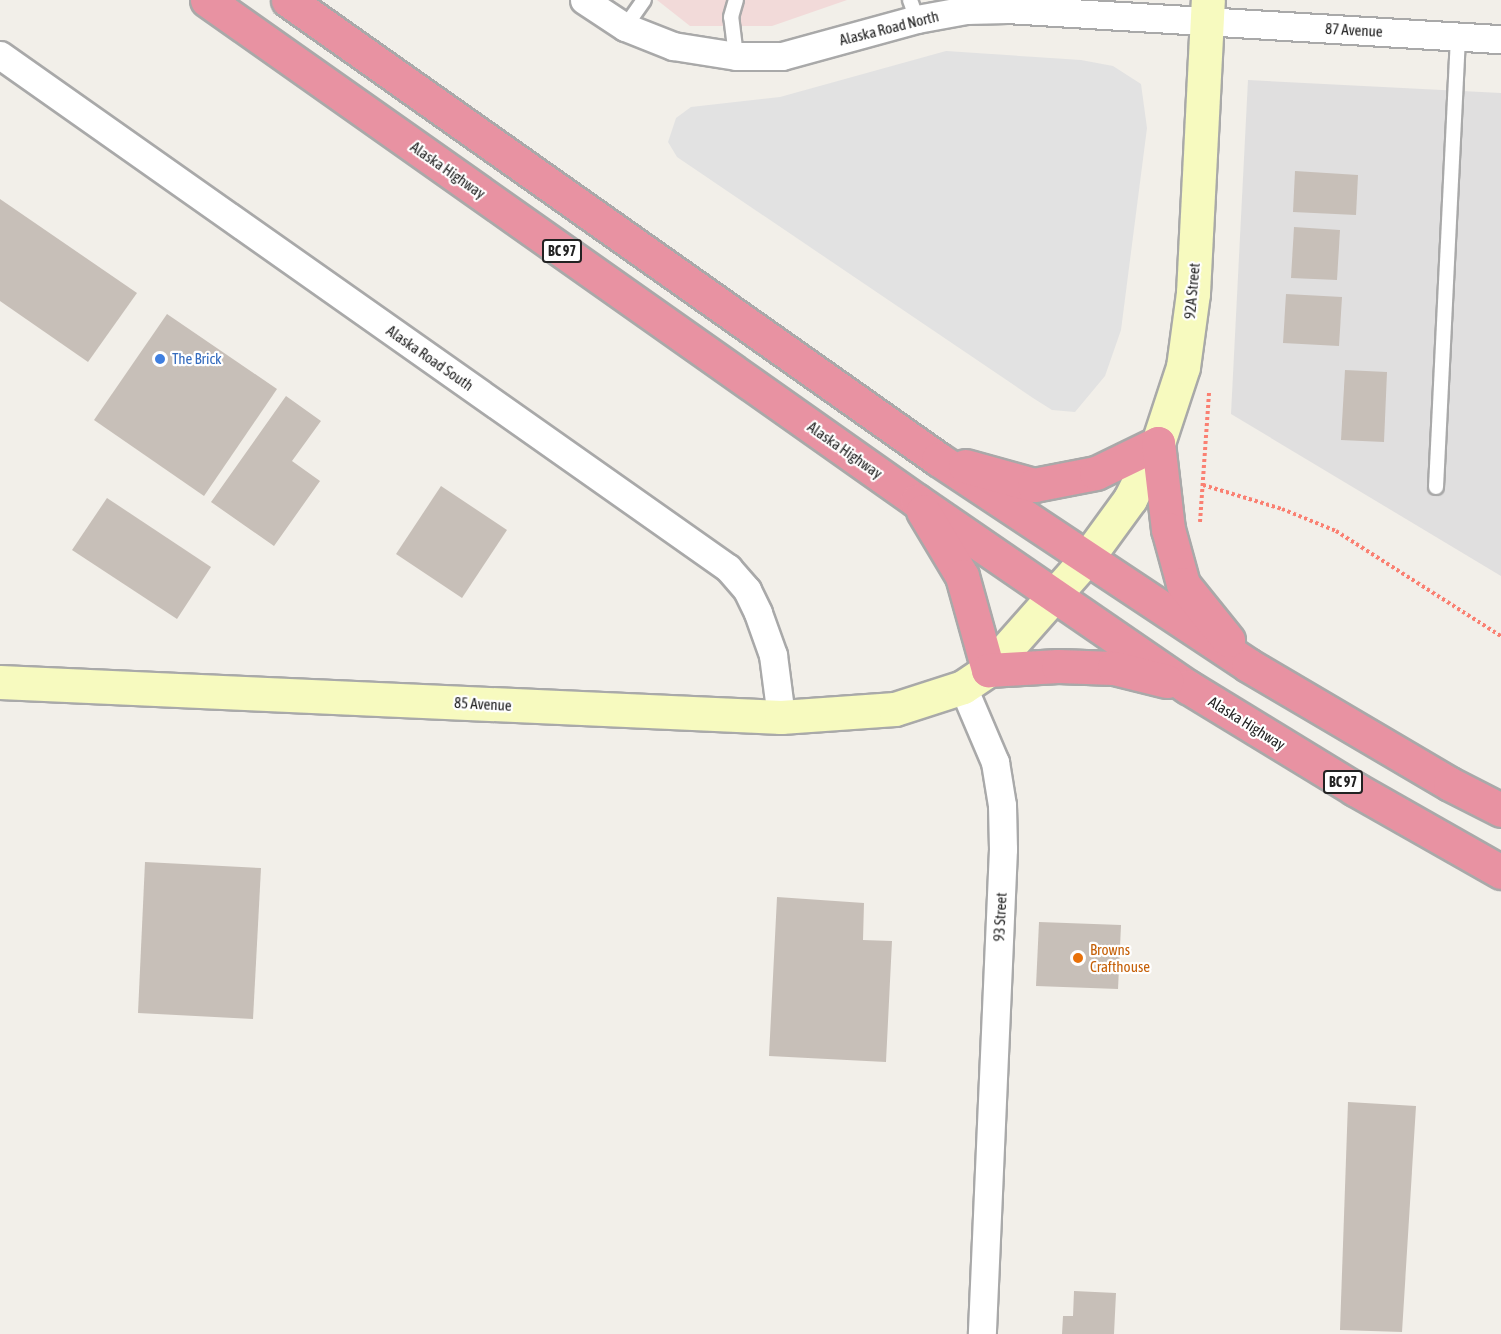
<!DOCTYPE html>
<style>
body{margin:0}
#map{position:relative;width:1501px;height:1334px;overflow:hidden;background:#f2efe9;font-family:"Asap Condensed",sans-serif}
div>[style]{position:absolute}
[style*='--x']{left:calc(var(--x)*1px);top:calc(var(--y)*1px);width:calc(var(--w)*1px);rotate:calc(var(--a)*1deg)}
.residential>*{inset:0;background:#e0dfdf}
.commercial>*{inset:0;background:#f2dad9}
.parking>*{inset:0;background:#e2e2e2}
.building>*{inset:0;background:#c7bfb8}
.path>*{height:4px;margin-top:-2px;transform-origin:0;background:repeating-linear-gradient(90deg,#fa8072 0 3px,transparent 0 6px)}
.roads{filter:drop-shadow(2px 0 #a9a9a9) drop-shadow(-2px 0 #a9a9a9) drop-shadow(0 2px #a9a9a9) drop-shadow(0 -2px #a9a9a9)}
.lane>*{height:14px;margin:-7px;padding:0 7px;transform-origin:7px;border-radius:7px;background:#fff}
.street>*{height:27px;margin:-13.5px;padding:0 13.5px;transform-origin:13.5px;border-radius:13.5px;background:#fff}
.secondary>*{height:33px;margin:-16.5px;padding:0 16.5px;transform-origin:16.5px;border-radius:16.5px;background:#f7fabf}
.highway>*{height:33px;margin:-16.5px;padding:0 16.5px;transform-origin:16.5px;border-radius:16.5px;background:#e892a2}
.dots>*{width:16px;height:16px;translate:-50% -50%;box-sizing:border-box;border:3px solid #fff;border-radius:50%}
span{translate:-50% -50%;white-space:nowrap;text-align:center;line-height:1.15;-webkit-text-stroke:4.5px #fff;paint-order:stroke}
.shield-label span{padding:2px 4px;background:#fff;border:2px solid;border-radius:4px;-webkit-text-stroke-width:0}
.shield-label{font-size:14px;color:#222;font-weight:700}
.street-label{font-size:15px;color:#222}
.shop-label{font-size:15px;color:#366cbe}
.left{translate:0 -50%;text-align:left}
.food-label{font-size:15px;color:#c56008}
</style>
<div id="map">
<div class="residential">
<i style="clip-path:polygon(1248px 80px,1501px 93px,1501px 576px,1231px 414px)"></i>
</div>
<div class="commercial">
<i style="clip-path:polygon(657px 0,847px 0,772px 26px,690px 26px)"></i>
</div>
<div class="parking">
<i style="clip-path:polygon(946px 51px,1081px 60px,1113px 66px,1141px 84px,1147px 128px,1121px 330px,1105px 376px,1075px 412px,1052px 410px,1033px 398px,677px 157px,668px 142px,676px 118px,691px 107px,780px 97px)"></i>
</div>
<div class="building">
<i style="clip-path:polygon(1295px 171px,1358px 175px,1356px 215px,1293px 212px)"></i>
<i style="clip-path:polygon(0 199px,137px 293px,88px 362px,0 301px)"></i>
<i style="clip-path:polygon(1294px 227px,1340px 230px,1337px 280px,1291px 278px)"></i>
<i style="clip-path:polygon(1286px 294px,1342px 297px,1339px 346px,1283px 343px)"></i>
<i style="clip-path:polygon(167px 314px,277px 389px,204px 496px,94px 420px)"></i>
<i style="clip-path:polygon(1345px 370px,1387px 372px,1384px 442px,1341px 440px)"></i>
<i style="clip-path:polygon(286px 396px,321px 421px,292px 461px,320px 481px,274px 546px,211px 502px)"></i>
<i style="clip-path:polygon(441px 486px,507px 530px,462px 598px,396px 554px)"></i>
<i style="clip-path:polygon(107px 498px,211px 567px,177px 619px,72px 550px)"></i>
<i style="clip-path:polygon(145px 862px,261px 868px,253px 1019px,138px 1013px)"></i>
<i style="clip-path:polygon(777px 897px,864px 903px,863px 940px,892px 941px,886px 1062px,769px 1056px)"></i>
<i style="clip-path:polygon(1039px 922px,1121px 925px,1118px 989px,1036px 986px)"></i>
<i style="clip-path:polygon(1348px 1102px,1416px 1106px,1402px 1332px,1340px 1330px)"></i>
<i style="clip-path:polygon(1074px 1291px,1116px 1293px,1114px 1334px,1062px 1334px,1063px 1316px,1073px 1316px)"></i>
</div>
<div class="path">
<i style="--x:1203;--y:485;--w:83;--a:16.9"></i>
<i style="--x:1282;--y:509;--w:58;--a:22.2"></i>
<i style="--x:1336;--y:531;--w:196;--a:32.5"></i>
<i style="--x:1200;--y:522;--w:130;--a:-86"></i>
</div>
<div class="roads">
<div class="lane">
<i style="--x:910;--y:0;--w:20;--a:70"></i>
<i style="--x:625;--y:27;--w:33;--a:-55"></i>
<i style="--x:736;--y:56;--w:39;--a:-97"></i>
<i style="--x:731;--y:17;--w:18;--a:-74"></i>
<i style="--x:1436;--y:487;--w:452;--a:-87.2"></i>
</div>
<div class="street">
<i style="--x:584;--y:0;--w:49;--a:33.4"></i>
<i style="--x:625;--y:27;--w:52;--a:21.6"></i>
<i style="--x:673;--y:46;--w:64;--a:9"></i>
<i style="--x:736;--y:56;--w:46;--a:0"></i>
<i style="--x:782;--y:56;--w:140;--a:-15.3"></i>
<i style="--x:917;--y:19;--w:50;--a:-10.4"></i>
<i style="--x:966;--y:10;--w:41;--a:-1.4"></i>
<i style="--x:1007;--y:9;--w:495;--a:3.5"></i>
<i style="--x:0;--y:55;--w:891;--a:35.17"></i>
<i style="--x:728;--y:568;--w:29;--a:49"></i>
<i style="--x:747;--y:590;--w:25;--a:64"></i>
<i style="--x:758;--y:613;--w:45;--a:70.3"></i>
<i style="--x:773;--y:655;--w:63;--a:82.6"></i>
<i style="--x:963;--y:687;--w:82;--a:66.9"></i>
<i style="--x:995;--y:762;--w:44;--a:80.8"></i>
<i style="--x:1002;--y:805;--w:44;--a:88.7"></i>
<i style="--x:1003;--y:849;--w:485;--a:92.5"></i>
</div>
<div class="secondary">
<i style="--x:0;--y:682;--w:782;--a:2.57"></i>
<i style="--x:781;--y:717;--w:114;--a:-4"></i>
<i style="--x:895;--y:709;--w:71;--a:-17.9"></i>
<i style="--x:963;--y:687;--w:30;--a:-34"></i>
<i style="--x:988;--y:670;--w:149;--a:-48.5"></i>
<i style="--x:1087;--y:558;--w:73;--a:-53.9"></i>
<i style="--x:1130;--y:499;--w:63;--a:-63.4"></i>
<i style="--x:1158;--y:443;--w:80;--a:-71.8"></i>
<i style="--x:1183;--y:367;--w:75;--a:-82.3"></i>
<i style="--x:1193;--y:293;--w:293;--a:-87.1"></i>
</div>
<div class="highway">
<i style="--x:207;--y:0;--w:869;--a:35.21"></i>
<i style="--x:917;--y:501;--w:329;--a:34.5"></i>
<i style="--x:1188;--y:687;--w:196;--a:31.4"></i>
<i style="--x:1355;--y:789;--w:168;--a:29.6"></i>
<i style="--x:288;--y:0;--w:796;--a:35.23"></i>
<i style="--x:938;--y:459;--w:372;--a:33.6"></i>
<i style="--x:1248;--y:665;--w:234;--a:30.5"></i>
<i style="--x:1450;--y:784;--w:57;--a:27"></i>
<i style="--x:965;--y:466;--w:72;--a:15.4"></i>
<i style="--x:1034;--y:485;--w:63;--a:-11"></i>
<i style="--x:1096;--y:473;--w:69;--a:-25.8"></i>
<i style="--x:1158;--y:443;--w:87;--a:83.4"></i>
<i style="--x:1168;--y:529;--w:57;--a:74.7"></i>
<i style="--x:1183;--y:584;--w:72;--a:51.2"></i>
<i style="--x:923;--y:511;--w:76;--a:59"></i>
<i style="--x:962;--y:576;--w:98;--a:74.5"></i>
<i style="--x:988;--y:670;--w:70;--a:-3.3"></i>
<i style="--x:1058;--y:666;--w:56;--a:2"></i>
<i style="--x:1114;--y:668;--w:54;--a:14"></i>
</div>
</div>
<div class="dots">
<i style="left:160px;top:359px;background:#3f7fe0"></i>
<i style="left:1078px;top:958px;background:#e8710a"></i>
</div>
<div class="shield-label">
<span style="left:562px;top:251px">BC 97</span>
<span style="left:1343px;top:782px">BC 97</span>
</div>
<div class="street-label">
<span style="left:889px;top:28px;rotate:-14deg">Alaska Road North</span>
<span style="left:1354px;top:30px;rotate:3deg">87 Avenue</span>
<span style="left:448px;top:170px;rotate:35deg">Alaska Highway</span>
<span style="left:1192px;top:291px;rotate:-85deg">92A Street</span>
<span style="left:430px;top:358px;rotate:35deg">Alaska Road South</span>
<span style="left:845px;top:450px;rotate:35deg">Alaska Highway</span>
<span style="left:483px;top:704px;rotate:3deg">85 Avenue</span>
<span style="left:1247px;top:723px;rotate:32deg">Alaska Highway</span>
<span style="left:1000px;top:917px;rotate:-87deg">93 Street</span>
</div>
<div class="shop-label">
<span class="left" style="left:172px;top:359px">The Brick</span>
</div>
<div class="food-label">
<span class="left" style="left:1090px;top:958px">Browns<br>Crafthouse</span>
</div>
</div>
